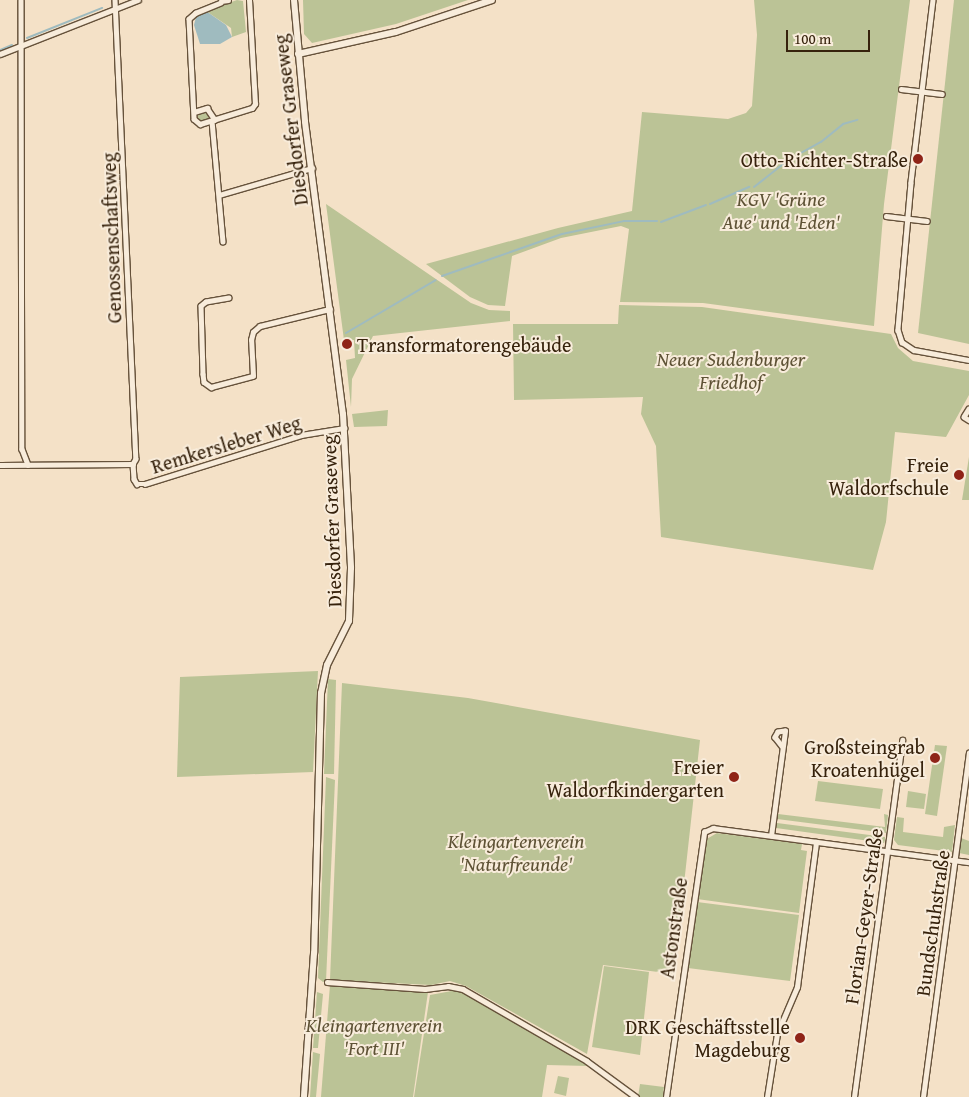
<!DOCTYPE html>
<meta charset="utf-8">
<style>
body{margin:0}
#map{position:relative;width:969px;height:1097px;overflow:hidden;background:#f4e1c7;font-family:"Gentium Book Plus",serif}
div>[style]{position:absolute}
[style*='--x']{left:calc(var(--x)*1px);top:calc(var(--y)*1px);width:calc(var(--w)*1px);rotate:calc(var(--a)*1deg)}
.green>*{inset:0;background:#bbc396}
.round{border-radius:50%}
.water>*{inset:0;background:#9fbbbf}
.stream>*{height:2px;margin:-1px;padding:0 1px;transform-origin:1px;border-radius:1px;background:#9fbbbf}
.roads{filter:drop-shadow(1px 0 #66523b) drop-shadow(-1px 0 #66523b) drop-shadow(0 1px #66523b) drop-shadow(0 -1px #66523b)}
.street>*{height:4.5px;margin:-2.25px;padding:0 2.25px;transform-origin:2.25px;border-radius:2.25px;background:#f8ecdb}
.secondary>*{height:6px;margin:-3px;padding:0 3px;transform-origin:3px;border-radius:3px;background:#f8ecdb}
.dots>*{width:14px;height:14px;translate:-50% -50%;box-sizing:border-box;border:2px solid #f8ecdb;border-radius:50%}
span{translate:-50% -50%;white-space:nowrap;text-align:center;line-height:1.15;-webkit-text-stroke:4px #f8ecdb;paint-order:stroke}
.street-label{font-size:20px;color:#36220c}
.poi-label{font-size:20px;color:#36220c}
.right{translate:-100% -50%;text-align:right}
.left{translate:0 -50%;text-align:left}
.park-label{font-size:20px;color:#5e5235;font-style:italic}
.scale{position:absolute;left:786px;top:30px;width:84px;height:22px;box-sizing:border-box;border:2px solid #36220c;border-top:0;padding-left:6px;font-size:15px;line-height:18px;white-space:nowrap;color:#36220c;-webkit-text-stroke:4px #f8ecdb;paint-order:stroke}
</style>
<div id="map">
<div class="green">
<i style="clip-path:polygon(237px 0,243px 1px,246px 32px,232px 37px,231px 28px,206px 11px)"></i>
<i style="clip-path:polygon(303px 0,468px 0,396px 24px,312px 43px,304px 34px)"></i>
<i style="clip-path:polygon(754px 0,910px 0,884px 204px,874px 326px,703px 303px,620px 302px,629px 229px,621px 226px,561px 238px,512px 256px,505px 306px,488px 305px,470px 297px,426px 264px,558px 228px,632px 211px,642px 112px,728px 119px,746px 113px,752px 106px,757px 35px)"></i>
<i style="clip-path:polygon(954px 0,969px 0,969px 344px,918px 333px)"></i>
<i class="round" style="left:197.5px;top:110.5px;width:11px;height:11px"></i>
<i style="clip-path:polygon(326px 204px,471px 303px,489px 310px,510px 311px,510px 321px,373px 336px,352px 379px,351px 407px,346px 360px,355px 358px,354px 340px,344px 340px)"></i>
<i style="clip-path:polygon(619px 305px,702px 307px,891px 334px,898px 348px,913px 361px,969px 371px,969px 395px,946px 437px,895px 432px,886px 522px,873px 570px,661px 537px,656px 446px,641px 414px,643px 397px,514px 400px,513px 324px,618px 324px)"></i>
<i style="clip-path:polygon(388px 410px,387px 426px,354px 427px,352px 414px)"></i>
<i style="clip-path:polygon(969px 457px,969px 500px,962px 500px)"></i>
<i style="clip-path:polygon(318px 671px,313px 772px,177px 777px,180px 677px)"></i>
<i style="clip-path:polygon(328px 679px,336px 680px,334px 774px,324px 774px)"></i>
<i style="clip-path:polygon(342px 683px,468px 698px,700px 740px,674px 974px,603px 965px,587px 1054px,466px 986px,450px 981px,431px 985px,330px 980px)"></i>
<i style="clip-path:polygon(935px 745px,947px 746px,937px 816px,925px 814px)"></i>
<i style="clip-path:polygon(326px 777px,335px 780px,326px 981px,323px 982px,318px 978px)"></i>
<i style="clip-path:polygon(818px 781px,883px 789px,880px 809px,815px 801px)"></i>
<i style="clip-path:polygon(908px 791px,926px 794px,924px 809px,906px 807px)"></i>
<i style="clip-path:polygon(778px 814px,885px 827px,884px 814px,888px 815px,886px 833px,777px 819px)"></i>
<i style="clip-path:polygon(897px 817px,904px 818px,903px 832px,943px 837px,944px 827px,955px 825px,952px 852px,898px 845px,894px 840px)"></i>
<i style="clip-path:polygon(777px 823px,885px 837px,885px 840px,884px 843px,776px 828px)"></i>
<i style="clip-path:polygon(717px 833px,802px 844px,801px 850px,807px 851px,799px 913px,697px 899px,705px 840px)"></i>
<i style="clip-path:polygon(961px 838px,969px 841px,969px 855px,959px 853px)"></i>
<i style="clip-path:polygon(697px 902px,799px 915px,790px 981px,688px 968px)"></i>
<i style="clip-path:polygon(604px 966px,649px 972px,640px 1055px,592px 1047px)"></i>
<i style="clip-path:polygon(330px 985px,428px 992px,413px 1097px,321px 1097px)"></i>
<i style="clip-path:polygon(457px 990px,490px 1006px,589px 1066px,547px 1065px,542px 1097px,414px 1097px,430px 995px)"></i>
<i style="clip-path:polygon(317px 992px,323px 994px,318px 1048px,313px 1048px)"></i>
<i style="clip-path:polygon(313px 1052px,320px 1054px,316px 1097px,310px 1097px)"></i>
<i style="clip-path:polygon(558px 1076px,569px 1078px,566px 1096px,554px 1093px)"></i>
<i style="clip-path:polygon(640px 1084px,664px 1087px,663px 1097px,638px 1097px)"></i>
</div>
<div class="water">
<i style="clip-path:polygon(206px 11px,226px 25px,232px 37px,220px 44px,200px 44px,194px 25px,196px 17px)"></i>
</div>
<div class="stream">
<i style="--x:27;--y:38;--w:81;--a:-21.8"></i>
<i style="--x:0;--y:50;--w:13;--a:-23"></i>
<i style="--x:799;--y:154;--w:25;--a:-29"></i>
<i style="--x:821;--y:142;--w:28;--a:-39"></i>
<i style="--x:843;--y:124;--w:15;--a:-16"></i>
<i style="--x:754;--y:187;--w:48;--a:-38.3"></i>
<i style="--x:710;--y:204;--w:43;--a:-23.6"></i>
<i style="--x:661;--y:222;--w:48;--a:-20.7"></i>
<i style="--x:442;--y:276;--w:127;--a:-19.3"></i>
<i style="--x:562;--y:234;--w:63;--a:-11.8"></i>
<i style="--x:624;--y:221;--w:33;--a:0"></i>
<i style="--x:346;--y:333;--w:104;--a:-30.5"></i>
</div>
<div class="roads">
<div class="street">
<i style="--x:21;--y:0;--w:449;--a:89.9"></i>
<i style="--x:22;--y:449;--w:17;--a:69"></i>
<i style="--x:115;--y:0;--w:459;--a:87.4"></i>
<i style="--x:136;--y:459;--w:6;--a:121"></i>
<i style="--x:933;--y:0;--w:184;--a:96.9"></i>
<i style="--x:911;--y:183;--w:148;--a:95.1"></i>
<i style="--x:898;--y:330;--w:13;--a:72"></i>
<i style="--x:902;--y:342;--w:14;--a:34"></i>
<i style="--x:914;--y:350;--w:56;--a:10.3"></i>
<i style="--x:221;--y:1;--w:7;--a:-8"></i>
<i style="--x:221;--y:3;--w:27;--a:158"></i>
<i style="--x:196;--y:13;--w:9;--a:139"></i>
<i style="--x:189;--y:19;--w:100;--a:87.1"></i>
<i style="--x:194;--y:119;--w:8;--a:40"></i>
<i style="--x:200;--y:124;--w:54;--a:-17.1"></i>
<i style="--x:252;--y:108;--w:5;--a:-53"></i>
<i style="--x:255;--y:104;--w:104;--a:-93.3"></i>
<i style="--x:0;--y:54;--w:148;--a:-21.4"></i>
<i style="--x:901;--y:89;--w:41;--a:7"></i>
<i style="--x:194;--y:112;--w:14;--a:-17"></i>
<i style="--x:207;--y:108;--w:14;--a:56"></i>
<i style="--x:212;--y:121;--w:121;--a:84.8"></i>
<i style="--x:219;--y:195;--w:97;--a:-16.2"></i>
<i style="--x:886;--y:216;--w:41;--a:7"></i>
<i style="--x:229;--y:298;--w:23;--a:170"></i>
<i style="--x:206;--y:302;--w:6;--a:141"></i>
<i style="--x:201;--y:306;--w:68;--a:88.3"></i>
<i style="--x:203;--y:374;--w:8;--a:83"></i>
<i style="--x:204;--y:382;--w:9;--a:36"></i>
<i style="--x:211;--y:387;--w:43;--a:-14.7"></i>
<i style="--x:253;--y:376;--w:36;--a:-93"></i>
<i style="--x:251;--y:340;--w:8;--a:-76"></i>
<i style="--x:253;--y:332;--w:9;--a:-41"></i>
<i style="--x:260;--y:326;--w:72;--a:-13.7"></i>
<i style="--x:969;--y:409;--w:9;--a:122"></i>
<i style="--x:964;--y:417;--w:6;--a:31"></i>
<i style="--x:133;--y:464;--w:15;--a:86"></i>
<i style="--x:134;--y:479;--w:6;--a:59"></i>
<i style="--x:137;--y:484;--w:8;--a:0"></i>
<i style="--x:145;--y:484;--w:164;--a:-17.4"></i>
<i style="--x:301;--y:435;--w:44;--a:-9.2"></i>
<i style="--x:0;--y:465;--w:133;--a:-0.4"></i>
<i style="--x:771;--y:836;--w:106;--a:-82.4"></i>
<i style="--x:785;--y:731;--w:7;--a:172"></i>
<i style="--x:778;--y:732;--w:6;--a:121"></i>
<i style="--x:775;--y:737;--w:11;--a:52"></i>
<i style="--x:327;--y:982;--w:98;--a:4.1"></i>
<i style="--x:425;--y:989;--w:23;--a:-7"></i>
<i style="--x:448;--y:986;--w:15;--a:11"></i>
<i style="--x:463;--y:989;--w:143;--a:30.1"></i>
<i style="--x:587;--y:1061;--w:61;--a:36.3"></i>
<i style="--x:666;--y:1097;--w:268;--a:-81.8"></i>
<i style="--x:704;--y:832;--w:10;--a:-24"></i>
<i style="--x:713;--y:828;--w:258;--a:7.6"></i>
<i style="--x:767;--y:1097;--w:64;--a:-81"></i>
<i style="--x:777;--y:1034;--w:51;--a:-66.9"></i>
<i style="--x:797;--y:987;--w:146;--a:-82.5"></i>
<i style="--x:854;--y:1097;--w:360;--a:-82.3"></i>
<i style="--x:923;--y:1097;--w:347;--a:-82.4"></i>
</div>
<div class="secondary">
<i style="--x:294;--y:0;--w:122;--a:84.8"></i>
<i style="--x:305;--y:122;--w:294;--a:82.6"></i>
<i style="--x:343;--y:414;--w:154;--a:87"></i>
<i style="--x:351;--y:568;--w:53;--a:92.2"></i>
<i style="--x:349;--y:621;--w:49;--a:116.6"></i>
<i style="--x:327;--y:665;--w:29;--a:102"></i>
<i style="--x:321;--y:693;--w:260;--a:91.5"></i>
<i style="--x:314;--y:953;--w:144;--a:94"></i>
<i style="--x:298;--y:54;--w:100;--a:-12.7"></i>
<i style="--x:396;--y:32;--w:101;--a:-18.4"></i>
</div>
</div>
<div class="dots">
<i style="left:918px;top:159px;background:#8f2418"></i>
<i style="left:347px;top:344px;background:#8f2418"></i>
<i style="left:959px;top:475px;background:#8f2418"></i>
<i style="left:935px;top:758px;background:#8f2418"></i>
<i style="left:734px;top:777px;background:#8f2418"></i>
<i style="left:800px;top:1038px;background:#8f2418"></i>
</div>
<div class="street-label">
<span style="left:290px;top:120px;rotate:-97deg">Diesdorfer Graseweg</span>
<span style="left:111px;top:238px;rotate:-92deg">Genossenschaftsweg</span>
<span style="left:226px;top:444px;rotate:-17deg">Remkersleber Weg</span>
<span style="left:331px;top:521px;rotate:-92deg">Diesdorfer Graseweg</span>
<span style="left:863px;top:916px;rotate:-82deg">Florian-Geyer-Straße</span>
<span style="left:932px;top:923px;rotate:-82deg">Bundschuhstraße</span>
<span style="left:673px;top:928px;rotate:-82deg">Astonstraße</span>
</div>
<div class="poi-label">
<span class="right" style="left:908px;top:159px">Otto-Richter-Straße</span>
<span class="left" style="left:357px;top:344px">Transformatorengebäude</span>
<span class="right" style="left:949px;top:476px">Freie<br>Waldorfschule</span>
<span class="right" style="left:925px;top:758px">Großsteingrab<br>Kroatenhügel</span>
<span class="right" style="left:724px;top:778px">Freier<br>Waldorfkindergarten</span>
<span class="right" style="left:790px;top:1038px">DRK Geschäftsstelle<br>Magdeburg</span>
</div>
<div class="park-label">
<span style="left:781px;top:210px">KGV 'Grüne<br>Aue' und 'Eden'</span>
<span style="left:731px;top:370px">Neuer Sudenburger<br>Friedhof</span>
<span style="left:516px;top:852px">Kleingartenverein<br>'Naturfreunde'</span>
<span style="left:374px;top:1036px">Kleingartenverein<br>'Fort III'</span>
</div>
<div class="scale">100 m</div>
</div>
